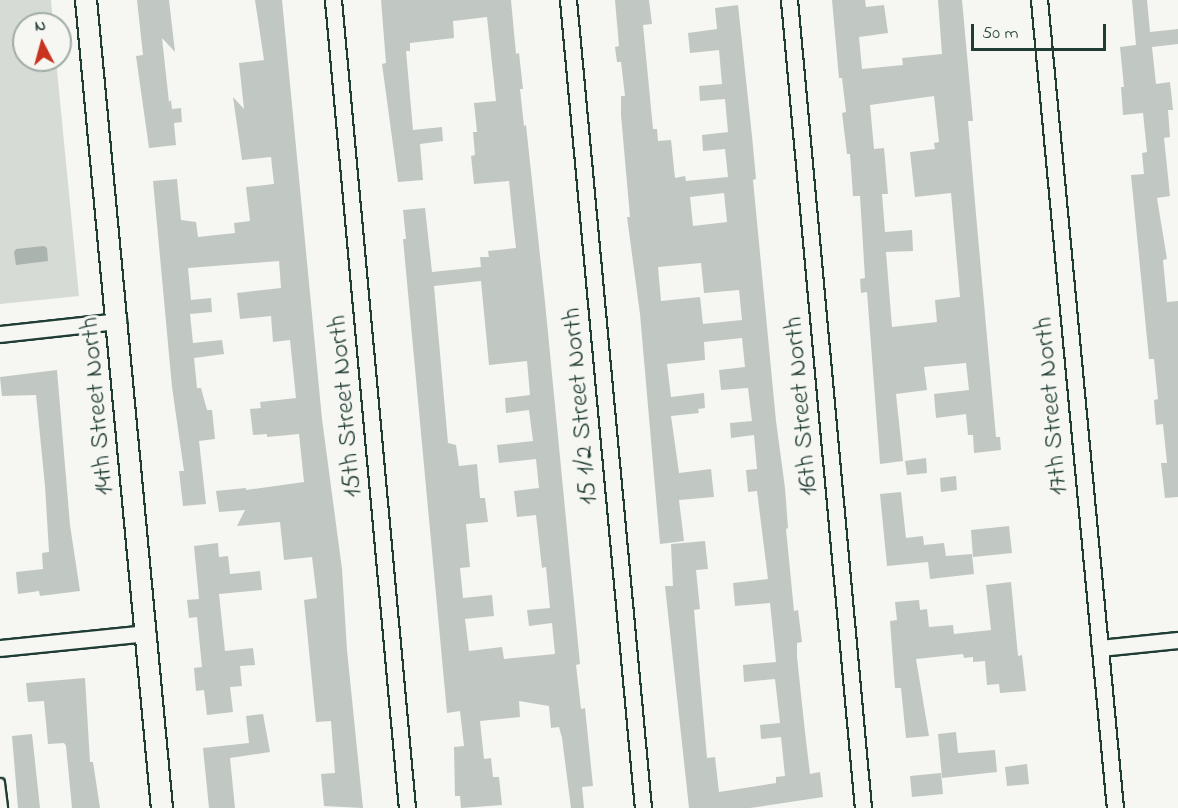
<!DOCTYPE html>
<style>
body{margin:0}
#map{position:relative;width:1178px;height:808px;overflow:hidden;background:#f6f6f2;font-family:"Indie Flower",sans-serif}
div>[style]{position:absolute}
[style*='--x']{left:calc(var(--x)*1px);top:calc(var(--y)*1px);width:calc(var(--w)*1px);rotate:calc(var(--a)*1deg)}
.green>*{inset:0;background:#d6dbd6}
.water>*{inset:0;background:#aab3ae}
.building>*{inset:0;background:#c1c8c3}
.roads{filter:drop-shadow(2px 0 #1f3d34) drop-shadow(-2px 0 #1f3d34) drop-shadow(0 2px #1f3d34) drop-shadow(0 -2px #1f3d34)}
.service>*{height:8px;margin:-4px;padding:0 4px;transform-origin:4px;border-radius:4px;background:#f6f6f2}
.minor>*{height:15px;margin:-7.5px;padding:0 7.5px;transform-origin:7.5px;border-radius:7.5px;background:#f6f6f2}
.tertiary>*{height:20px;margin:-10px;padding:0 10px;transform-origin:10px;border-radius:10px;background:#f6f6f2}
span{translate:-50% -50%;white-space:nowrap;text-align:center;line-height:1.15;-webkit-text-stroke:6px #f6f6f2;paint-order:stroke}
.street-label{font-size:26px;color:#1f3d34}
.north{position:absolute;left:12px;top:12px;width:60px;height:60px;box-sizing:border-box;background:#f6f6f2;border:2px solid #a0aca6;border-radius:50%;rotate:354deg;font-size:16px;font-weight:700;line-height:24px;text-align:center;color:#1f3d34}
.north::after{content:'';display:block;margin:auto;width:21px;height:27px;background:#c8321e;clip-path:polygon(50% 0,100% 100%,50% 72%,0 100%)}
.scale{position:absolute;left:971px;top:24px;width:135px;height:27px;box-sizing:border-box;border:3px solid #1f3d34;border-top:0;padding-left:8px;font-size:18px;line-height:21px;white-space:nowrap;color:#1f3d34;-webkit-text-stroke:4px #f6f6f2;paint-order:stroke}
</style>
<div id="map">
<div class="green">
<i style="clip-path:polygon(0 0,51px 0,53px 24px,24px 24px,24px 60px,56px 60px,79px 296px,0 304px)"></i>
</div>
<div class="water">
<i style="clip-path:polygon(44px 246px,47px 248px,48px 261px,16px 265px,14px 252px,16px 249px)"></i>
</div>
<div class="building">
<i style="clip-path:polygon(137px 0,169px 0,175px 52px,162px 38px,169px 102px,171px 100px,172px 109px,181px 108px,182px 122px,174px 123px,176px 145px,149px 148px,136px 56px,143px 55px)"></i>
<i style="clip-path:polygon(255px 0,282px 0,322px 419px,342px 569px,347px 650px,363px 808px,324px 806px,321px 774px,335px 773px,331px 721px,316px 722px,304px 600px,317px 598px,312px 557px,284px 560px,280px 522px,237px 526px,245px 510px,219px 512px,216px 491px,246px 488px,246px 490px,304px 482px,299px 434px,267px 437px,267px 434px,253px 435px,250px 409px,261px 408px,260px 402px,296px 398px,290px 340px,273px 342px,271px 316px,240px 319px,237px 293px,281px 288px,279px 261px,188px 268px,191px 300px,211px 298px,212px 312px,190px 314px,193px 343px,222px 340px,224px 354px,194px 358px,197px 388px,201px 388px,207px 410px,212px 410px,215px 439px,199px 441px,206px 504px,183px 506px,179px 471px,184px 471px,172px 387px,153px 181px,177px 179px,181px 220px,196px 222px,198px 237px,235px 233px,234px 223px,250px 221px,246px 187px,274px 184px,271px 157px,242px 160px,233px 97px,244px 109px,239px 63px,264px 60px)"></i>
<i style="clip-path:polygon(evenodd,381px 0,511px 0,516px 54px,519px 53px,523px 89px,520px 89px,524px 126px,526px 125px,545px 302px,580px 664px,576px 665px,581px 709px,585px 708px,593px 786px,582px 787px,584px 808px,571px 808px,562px 738px,559px 727px,551px 728px,549px 706px,519px 701px,520px 717px,480px 721px,484px 759px,491px 758px,493px 777px,499px 777px,502px 805px,461px 808px,460px 796px,455px 796px,454px 747px,464px 746px,460px 711px,447px 713px,403px 239px,406px 239px,403px 210px,425px 208px,432px 272px,481px 267px,480px 257px,489px 257px,488px 251px,516px 248px,513px 221px,509px 181px,474px 184px,471px 156px,475px 155px,473px 132px,477px 132px,474px 103px,496px 101px,487px 17px,453px 21px,454px 38px,410px 43px,410px 51px,406px 51px,413px 130px,442px 127px,443px 141px,420px 144px,423px 180px,398px 182px,382px 64px,386px 63px,381px 0,481px 281px,489px 365px,527px 361px,530px 395px,505px 398px,506px 413px,529px 410px,533px 441px,497px 445px,499px 463px,536px 459px,539px 488px,514px 491px,517px 517px,536px 515px,542px 568px,546px 567px,550px 608px,527px 610px,529px 626px,552px 623px,555px 654px,504px 659px,502px 647px,469px 651px,465px 619px,494px 616px,492px 595px,463px 598px,460px 568px,470px 567px,466px 524px,488px 522px,485px 498px,480px 498px,477px 464px,459px 466px,456px 445px,448px 443px,434px 286px,481px 281px)"></i>
<i style="clip-path:polygon(evenodd,615px 0,649px 0,652px 24px,643px 25px,653px 129px,657px 129px,658px 141px,671px 140px,675px 178px,685px 176px,686px 181px,728px 177px,725px 149px,703px 151px,702px 135px,728px 132px,725px 99px,700px 101px,699px 86px,722px 84px,719px 50px,690px 53px,688px 33px,717px 29px,715px 8px,738px 5px,752px 136px,756px 179px,753px 180px,776px 421px,785px 488px,788px 528px,786px 529px,794px 611px,798px 610px,802px 642px,797px 643px,797px 657px,805px 732px,810px 774px,820px 772px,823px 797px,750px 808px,689px 808px,665px 586px,673px 586px,671px 544px,705px 541px,708px 569px,696px 570px,700px 609px,694px 610px,707px 758px,715px 757px,719px 792px,776px 783px,776px 777px,785px 776px,781px 737px,761px 739px,760px 725px,780px 723px,775px 679px,744px 682px,743px 665px,776px 662px,770px 603px,735px 606px,733px 583px,768px 579px,757px 491px,748px 492px,746px 470px,757px 469px,754px 435px,731px 438px,730px 423px,752px 421px,748px 388px,721px 390px,719px 370px,745px 367px,742px 338px,704px 342px,705px 360px,667px 364px,671px 397px,704px 393px,705px 408px,698px 409px,699px 413px,671px 416px,679px 473px,711px 469px,714px 497px,679px 500px,684px 541px,660px 544px,640px 314px,627px 217px,630px 217px,621px 115px,621px 96px,625px 96px,621px 62px,617px 62px,615px 47px,619px 46px,615px 0,724px 193px,727px 222px,693px 226px,690px 197px,724px 193px,615px 0,701px 263px,704px 293px,739px 290px,742px 320px,703px 324px,700px 297px,661px 301px,658px 267px,701px 263px)"></i>
<i style="clip-path:polygon(evenodd,832px 0,865px 0,866px 7px,884px 5px,888px 33px,859px 37px,862px 69px,903px 65px,902px 58px,942px 54px,938px 0,962px 0,973px 121px,968px 121px,976px 214px,996px 437px,1000px 437px,1001px 450px,974px 453px,973px 435px,968px 435px,966px 414px,936px 418px,934px 394px,969px 390px,966px 363px,924px 367px,927px 390px,896px 394px,903px 461px,880px 464px,867px 292px,861px 293px,860px 279px,865px 278px,860px 196px,853px 196px,850px 154px,847px 154px,842px 113px,846px 112px,842px 78px,839px 78px,832px 0,934px 96px,939px 142px,934px 143px,935px 149px,910px 152px,915px 197px,951px 193px,960px 297px,935px 300px,937px 322px,892px 327px,886px 252px,913px 251px,912px 230px,885px 232px,882px 194px,888px 194px,884px 148px,874px 149px,870px 105px,934px 96px)"></i>
<i style="clip-path:polygon(1132px 0,1147px 0,1150px 32px,1178px 29px,1178px 44px,1152px 47px,1156px 84px,1170px 82px,1173px 110px,1168px 110px,1170px 137px,1164px 138px,1170px 196px,1157px 198px,1167px 259px,1163px 260px,1167px 302px,1178px 301px,1178px 497px,1165px 498px,1161px 463px,1167px 463px,1163px 424px,1156px 425px,1154px 400px,1158px 399px,1154px 359px,1149px 359px,1131px 175px,1144px 174px,1142px 153px,1147px 152px,1143px 113px,1123px 115px,1121px 87px,1124px 87px,1120px 47px,1136px 45px)"></i>
<i style="clip-path:polygon(57px 370px,70px 525px,80px 591px,40px 596px,39px 591px,18px 594px,16px 572px,43px 569px,42px 553px,49px 552px,45px 486px,36px 395px,2px 396px,0 377px)"></i>
<i style="clip-path:polygon(926px 458px,927px 473px,907px 475px,905px 461px)"></i>
<i style="clip-path:polygon(956px 476px,957px 490px,941px 492px,940px 478px)"></i>
<i style="clip-path:polygon(901px 492px,906px 538px,923px 536px,924px 545px,944px 543px,946px 556px,972px 554px,974px 574px,930px 579px,928px 562px,887px 566px,880px 494px)"></i>
<i style="clip-path:polygon(1009px 526px,1012px 553px,973px 557px,971px 530px)"></i>
<i style="clip-path:polygon(218px 543px,219px 557px,228px 556px,230px 574px,260px 571px,262px 590px,219px 594px,225px 651px,253px 648px,255px 665px,240px 666px,242px 686px,230px 687px,233px 712px,207px 715px,204px 690px,196px 691px,194px 668px,202px 667px,197px 617px,189px 618px,187px 600px,199px 599px,194px 546px)"></i>
<i style="clip-path:polygon(1011px 582px,1018px 656px,1022px 655px,1026px 691px,1000px 693px,999px 684px,987px 685px,985px 661px,973px 662px,973px 657px,964px 658px,963px 654px,916px 659px,929px 736px,906px 738px,901px 688px,895px 688px,893px 662px,890px 621px,897px 620px,895px 602px,919px 600px,920px 610px,927px 609px,929px 627px,953px 625px,954px 634px,991px 630px,986px 585px)"></i>
<i style="clip-path:polygon(85px 678px,90px 762px,93px 762px,100px 808px,72px 808px,66px 746px,64px 743px,48px 744px,44px 701px,28px 702px,26px 683px)"></i>
<i style="clip-path:polygon(263px 714px,270px 752px,230px 758px,235px 808px,209px 808px,203px 748px,249px 743px,246px 716px)"></i>
<i style="clip-path:polygon(956px 732px,958px 753px,995px 750px,997px 772px,942px 778px,938px 734px)"></i>
<i style="clip-path:polygon(32px 734px,40px 808px,18px 808px,12px 736px)"></i>
<i style="clip-path:polygon(1027px 764px,1029px 784px,1007px 786px,1005px 767px)"></i>
<i style="clip-path:polygon(941px 773px,943px 794px,912px 797px,910px 776px)"></i>
</div>
<div class="roads">
<div class="service">
<i style="--x:0;--y:783;--w:25;--a:83"></i>
</div>
<div class="minor">
<i style="--x:333;--y:0;--w:811;--a:84.77"></i>
<i style="--x:568;--y:0;--w:811;--a:84.7"></i>
<i style="--x:789;--y:0;--w:811;--a:84.77"></i>
<i style="--x:1039;--y:0;--w:812;--a:84.63"></i>
<i style="--x:0;--y:334;--w:119;--a:-6.3"></i>
<i style="--x:0;--y:648;--w:148;--a:-5.8"></i>
<i style="--x:1100;--y:648;--w:78;--a:-5.9"></i>
</div>
<div class="tertiary">
<i style="--x:86;--y:0;--w:812;--a:84.63"></i>
</div>
</div>
<div class="street-label">
<span style="left:99px;top:406px;rotate:-95deg">14th Street North</span>
<span style="left:347px;top:406px;rotate:-95deg">15th Street North</span>
<span style="left:582px;top:406px;rotate:-95deg">15 1/2 Street North</span>
<span style="left:803px;top:406px;rotate:-95deg">16th Street North</span>
<span style="left:1053px;top:406px;rotate:-95deg">17th Street North</span>
</div>
<div class="north">N</div>
<div class="scale">50 m</div>
</div>
